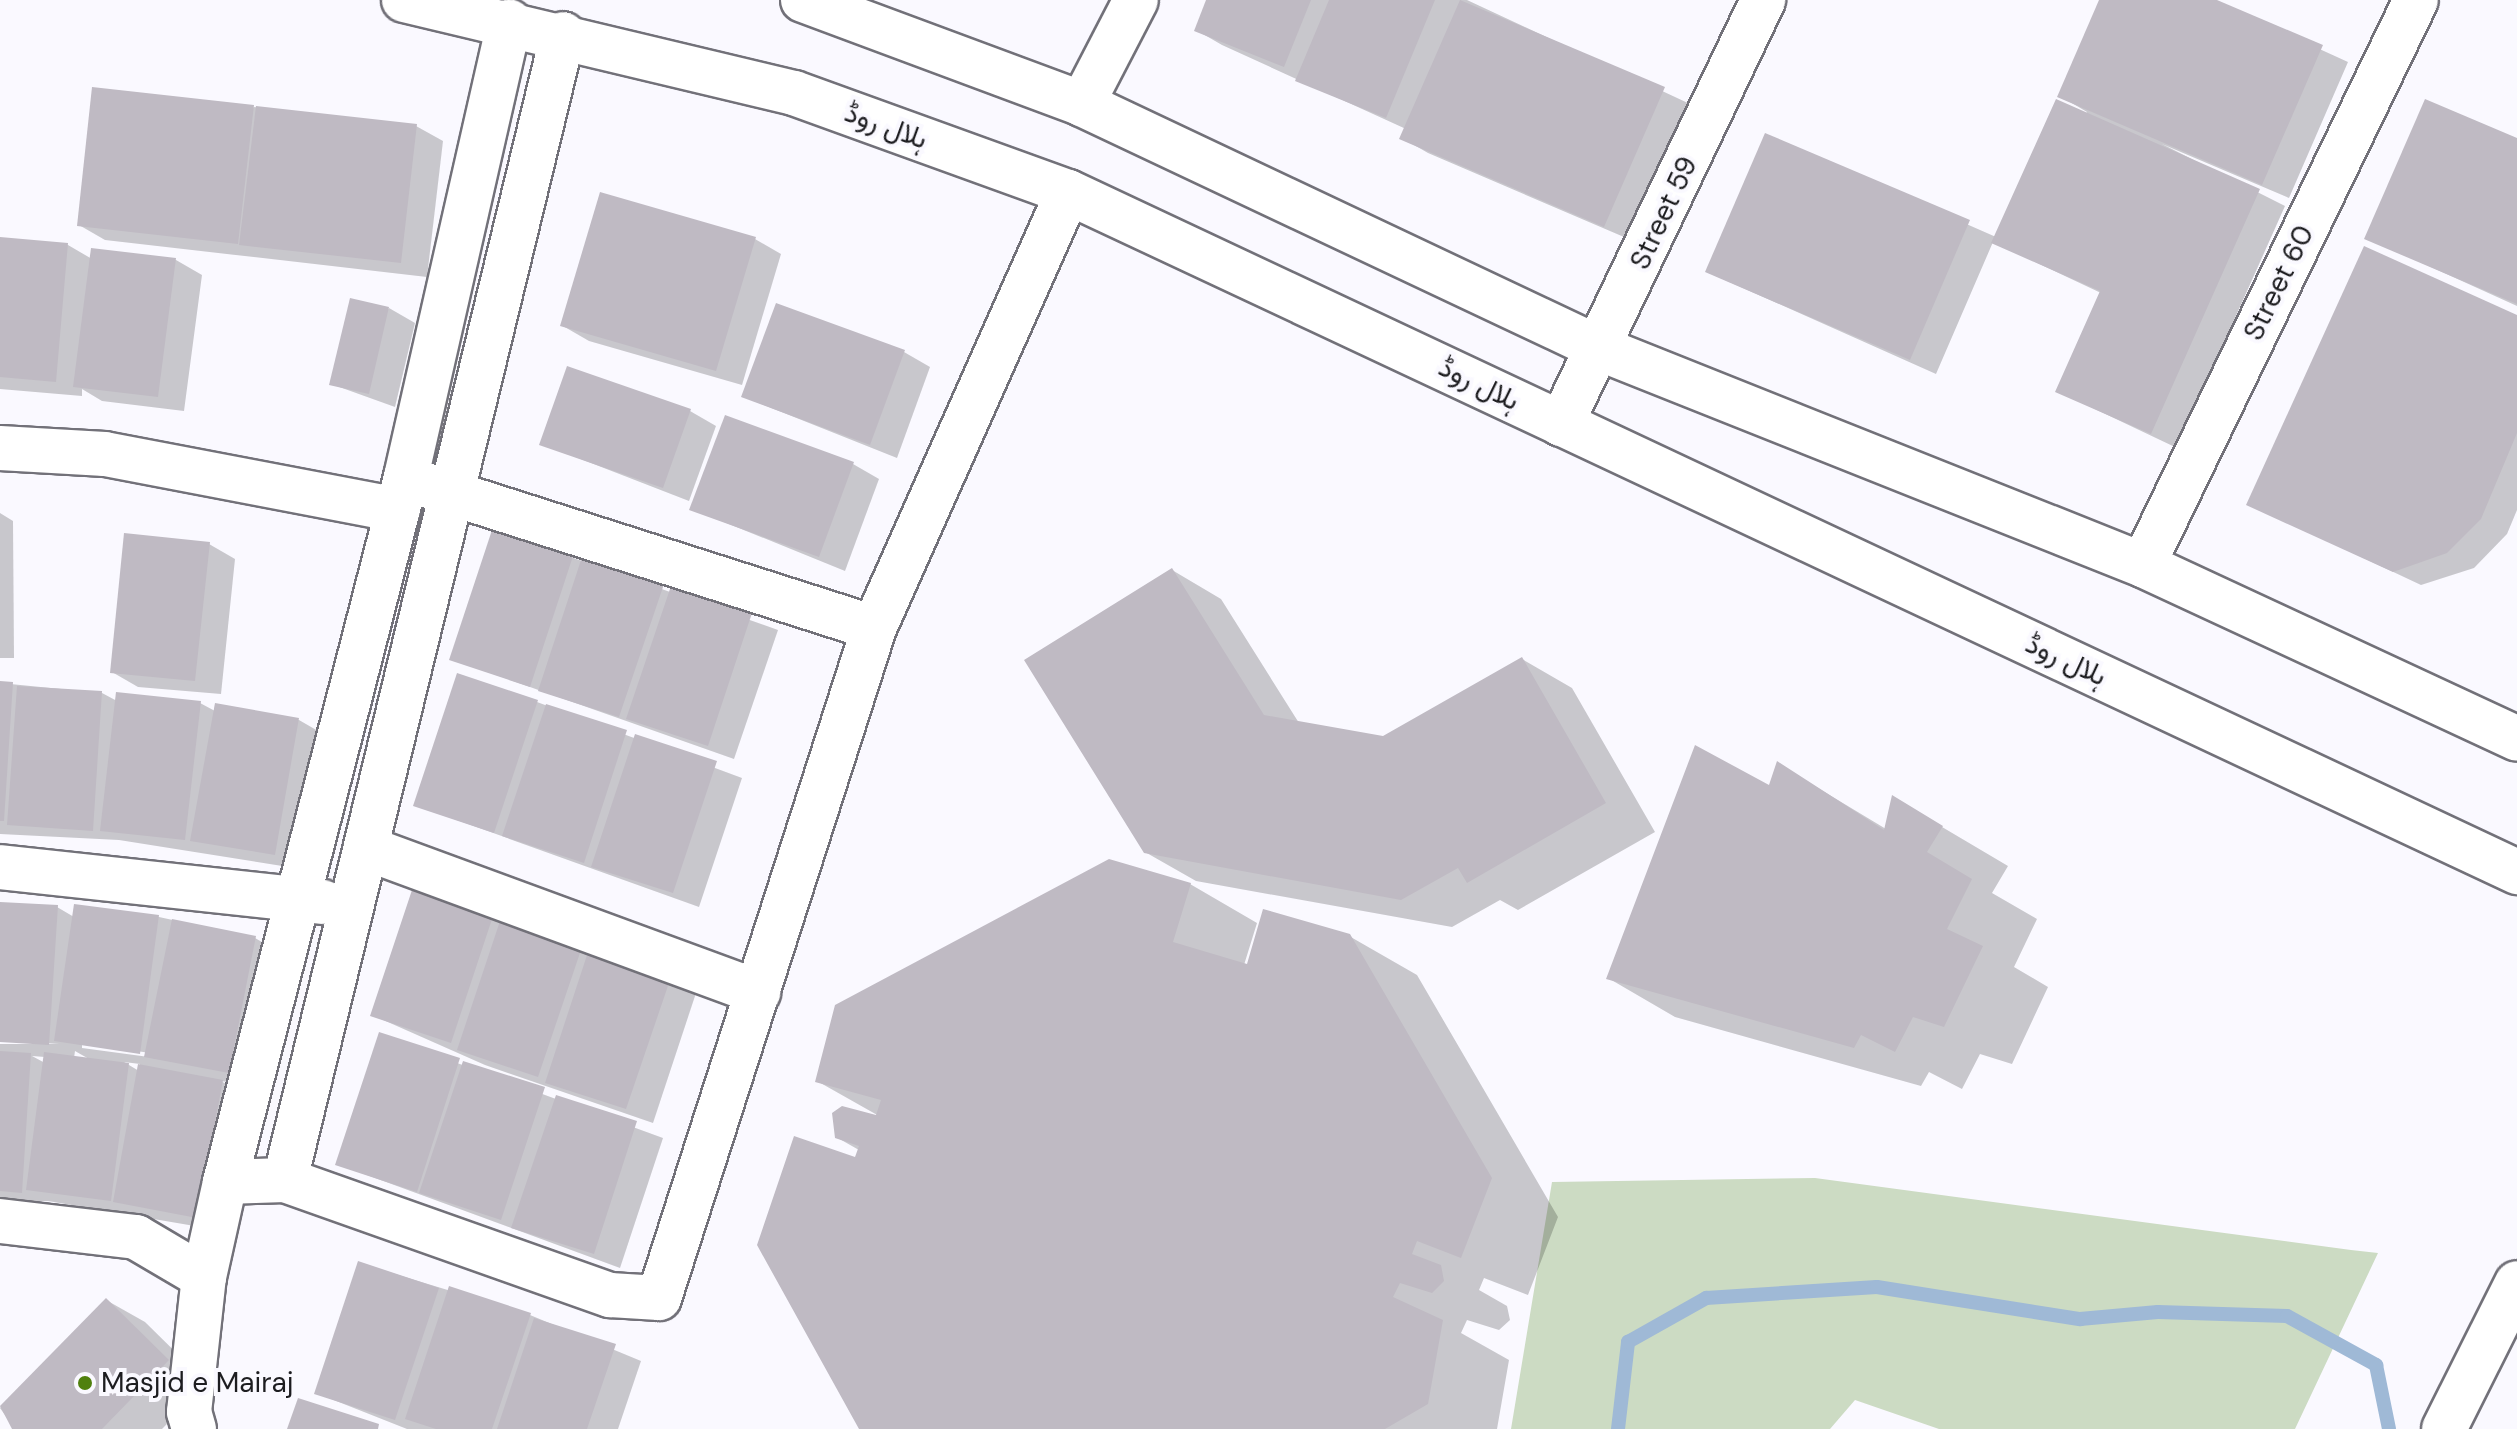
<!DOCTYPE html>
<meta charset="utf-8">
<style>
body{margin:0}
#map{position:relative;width:2517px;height:1429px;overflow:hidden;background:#faf9ff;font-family:"DM Sans",Vazirmatn,sans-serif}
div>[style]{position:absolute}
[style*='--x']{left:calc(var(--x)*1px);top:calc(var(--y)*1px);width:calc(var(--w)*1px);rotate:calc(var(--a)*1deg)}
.green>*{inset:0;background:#ccdbc3}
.shadow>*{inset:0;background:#0003}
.stream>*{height:14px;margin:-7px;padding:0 7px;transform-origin:7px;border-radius:7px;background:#9fb9d6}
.building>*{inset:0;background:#bfbac3}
.roads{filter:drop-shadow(2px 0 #727179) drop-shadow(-2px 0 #727179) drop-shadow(0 2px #727179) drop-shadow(0 -2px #727179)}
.minor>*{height:44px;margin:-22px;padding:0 22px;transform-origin:22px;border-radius:22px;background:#fff}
.tertiary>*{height:44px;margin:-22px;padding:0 22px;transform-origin:22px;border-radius:22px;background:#fff}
.primary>*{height:44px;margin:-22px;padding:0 22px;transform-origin:22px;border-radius:22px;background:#fff}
.dots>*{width:22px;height:22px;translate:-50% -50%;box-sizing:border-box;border:4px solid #faf9ff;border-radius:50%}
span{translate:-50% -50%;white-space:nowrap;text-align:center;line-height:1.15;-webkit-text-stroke:8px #faf9ff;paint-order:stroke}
.street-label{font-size:28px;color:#1d1d20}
.poi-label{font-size:28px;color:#1d1d20}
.left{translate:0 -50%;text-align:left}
</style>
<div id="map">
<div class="green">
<i style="clip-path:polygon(1815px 1178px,2351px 1250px,2378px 1253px,2295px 1429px,1939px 1429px,1855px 1400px,1830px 1429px,1511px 1429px,1552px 1182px)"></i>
</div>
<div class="shadow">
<i style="clip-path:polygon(1208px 0,1467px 0,1690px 104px,1631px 240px,1428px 153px,1402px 138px,1406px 129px,1222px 45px,1196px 30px)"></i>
<i style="clip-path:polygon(2101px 0,2212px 0,2348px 62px,2289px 198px,2162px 144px,2285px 206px,2177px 448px,2057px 391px,2101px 293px,1993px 242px,1936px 374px,1707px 272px,1766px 136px,1996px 237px,2087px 112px,2060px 96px)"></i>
<i style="clip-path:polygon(254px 107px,416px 126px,443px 141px,427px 277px,105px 240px,79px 225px)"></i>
<i style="clip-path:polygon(2517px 140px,2517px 306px,2367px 238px)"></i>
<i style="clip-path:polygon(0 239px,68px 245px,92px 259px,176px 260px,202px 275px,184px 411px,102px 401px,82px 389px,82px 396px,0 389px)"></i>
<i style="clip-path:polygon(755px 239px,781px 254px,742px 385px,589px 341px,563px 326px)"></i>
<i style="clip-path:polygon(389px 308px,415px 323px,395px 407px,331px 384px)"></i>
<i style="clip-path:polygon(2517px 317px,2517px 510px,2507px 534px,2474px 568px,2421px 585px,2249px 504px)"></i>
<i style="clip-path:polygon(904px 352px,930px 367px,897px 458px,744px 397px)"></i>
<i style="clip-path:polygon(690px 411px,716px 426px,689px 501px,542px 444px)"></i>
<i style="clip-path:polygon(853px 464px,879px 479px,845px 571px,692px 509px)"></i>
<i style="clip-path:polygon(0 513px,13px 521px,14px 658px,0 658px)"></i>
<i style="clip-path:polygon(494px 530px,778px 630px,734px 759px,451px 659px)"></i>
<i style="clip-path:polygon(209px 544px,235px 559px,221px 694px,138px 687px,112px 672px)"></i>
<i style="clip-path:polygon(1172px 570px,1221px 599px,1299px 723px,1384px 738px,1522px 659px,1572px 688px,1655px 832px,1518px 910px,1500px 900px,1452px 927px,1196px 881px,1145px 852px)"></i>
<i style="clip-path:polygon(0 683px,102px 693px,117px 701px,200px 703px,215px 711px,217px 705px,299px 720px,325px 735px,301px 869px,119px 840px,0 834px)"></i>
<i style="clip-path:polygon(537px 702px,742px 778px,699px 907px,415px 805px)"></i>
<i style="clip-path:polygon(1778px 764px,1886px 829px,1893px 798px,2008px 866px,1992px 893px,2037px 919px,2014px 967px,2048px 987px,2012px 1064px,1980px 1054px,1962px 1089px,1929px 1072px,1921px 1086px,1675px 1017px,1608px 978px,1770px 788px)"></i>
<i style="clip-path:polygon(1190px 884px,1257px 923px,1244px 965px,1349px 936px,1417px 975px,1558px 1217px,1528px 1295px,1484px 1278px,1479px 1290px,1507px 1306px,1510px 1320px,1499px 1330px,1467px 1320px,1461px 1333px,1509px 1360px,1497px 1429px,861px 1429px,859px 1150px,836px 1137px,879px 1116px,817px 1081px)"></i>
<i style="clip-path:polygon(415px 886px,696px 993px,653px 1123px,485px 1065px,372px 1015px)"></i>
<i style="clip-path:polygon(evenodd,0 904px,57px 907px,74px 917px,159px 917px,255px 938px,281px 953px,255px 1087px,221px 1081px,248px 1097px,224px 1231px,48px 1201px,0 1204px,0 1044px,59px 1044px,0 1040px,0 904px,82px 1043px,150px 1053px,149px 1057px,82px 1048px,82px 1043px,0 904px,75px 1051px,89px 1059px,74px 1058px,75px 1051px,0 904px,32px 1056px,45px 1057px,45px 1063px,32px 1056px,0 904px,124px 1062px,140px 1064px,139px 1071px,124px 1062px)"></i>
<i style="clip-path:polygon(380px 1035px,663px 1138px,620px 1268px,337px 1164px)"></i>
<i style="clip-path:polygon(359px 1263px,530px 1315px,641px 1361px,618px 1429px,407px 1429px,316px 1393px)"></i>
<i style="clip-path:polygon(106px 1300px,145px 1322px,207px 1383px,162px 1429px,15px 1429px,0 1408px)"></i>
</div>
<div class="stream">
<i style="--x:1618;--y:1429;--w:88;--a:-83.4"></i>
<i style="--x:1628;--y:1342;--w:90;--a:-29.4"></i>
<i style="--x:1706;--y:1298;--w:171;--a:-3.7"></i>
<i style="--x:1877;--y:1287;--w:206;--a:9"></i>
<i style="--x:2080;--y:1319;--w:78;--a:-5.1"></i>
<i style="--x:2158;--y:1312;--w:129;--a:1.8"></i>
<i style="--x:2287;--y:1316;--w:102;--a:28.8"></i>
<i style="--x:2376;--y:1365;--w:65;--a:78.5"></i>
</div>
<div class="building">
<i style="clip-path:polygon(1206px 0,1311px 0,1284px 67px,1194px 31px)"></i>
<i style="clip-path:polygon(1329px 0,1435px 0,1386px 118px,1295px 81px)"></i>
<i style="clip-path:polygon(1460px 0,1665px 87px,1604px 227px,1399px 139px)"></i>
<i style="clip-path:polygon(2099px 0,2217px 0,2323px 45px,2262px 185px,2057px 97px)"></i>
<i style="clip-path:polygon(92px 87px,254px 105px,238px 244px,77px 226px)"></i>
<i style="clip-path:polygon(2056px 99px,2260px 189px,2151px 434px,2055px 392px,2100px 291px,1991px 243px)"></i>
<i style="clip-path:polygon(2425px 99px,2517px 138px,2517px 304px,2364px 239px)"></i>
<i style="clip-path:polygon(256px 106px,417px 124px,401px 263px,239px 245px)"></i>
<i style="clip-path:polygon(1765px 133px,1970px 220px,1910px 360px,1705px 272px)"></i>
<i style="clip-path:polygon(600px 192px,756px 237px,716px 371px,560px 326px)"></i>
<i style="clip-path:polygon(0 237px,68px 243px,56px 382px,0 377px)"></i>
<i style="clip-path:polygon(2364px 246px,2517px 315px,2517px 433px,2481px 519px,2447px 553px,2393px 572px,2246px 505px)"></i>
<i style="clip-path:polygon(91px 248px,176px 258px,158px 397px,73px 387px)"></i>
<i style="clip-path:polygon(350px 298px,389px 307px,369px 394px,329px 385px)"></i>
<i style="clip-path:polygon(776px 303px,905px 350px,870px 445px,741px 397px)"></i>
<i style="clip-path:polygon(567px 366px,691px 409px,663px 488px,539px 445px)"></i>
<i style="clip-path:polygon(725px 415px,854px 462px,819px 557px,689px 510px)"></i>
<i style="clip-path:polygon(493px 527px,574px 553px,530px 687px,449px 660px)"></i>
<i style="clip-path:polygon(124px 533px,210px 542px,195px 681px,110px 673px)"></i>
<i style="clip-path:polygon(582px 557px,664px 584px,619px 717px,538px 691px)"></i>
<i style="clip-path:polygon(1172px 568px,1264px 715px,1383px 736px,1522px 657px,1606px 803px,1467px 883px,1458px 868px,1401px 900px,1144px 853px,1024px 660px)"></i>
<i style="clip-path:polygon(671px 586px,752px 613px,708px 746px,626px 719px)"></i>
<i style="clip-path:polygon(457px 673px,538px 700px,494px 833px,413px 806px)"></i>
<i style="clip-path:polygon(0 681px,13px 682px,4px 821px,0 821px)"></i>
<i style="clip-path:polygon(17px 686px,102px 691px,93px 831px,7px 825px)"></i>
<i style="clip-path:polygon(116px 692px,201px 701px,185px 840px,100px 831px)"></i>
<i style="clip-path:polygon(215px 703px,299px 718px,275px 855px,190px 841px)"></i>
<i style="clip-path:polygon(546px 704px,627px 730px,584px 863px,502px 836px)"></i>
<i style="clip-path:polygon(635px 734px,717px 761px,673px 893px,591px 867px)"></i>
<i style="clip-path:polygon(1695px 745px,1769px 785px,1777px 761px,1884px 830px,1892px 795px,1943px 826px,1927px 852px,1972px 879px,1947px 929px,1983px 946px,1944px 1027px,1913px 1017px,1895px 1052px,1861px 1035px,1854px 1048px,1606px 979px)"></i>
<i style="clip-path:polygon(1109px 859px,1191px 883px,1173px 942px,1247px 964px,1263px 909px,1350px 934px,1492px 1178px,1461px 1258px,1417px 1241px,1412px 1254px,1441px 1265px,1444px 1281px,1432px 1293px,1400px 1283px,1393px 1297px,1443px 1320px,1428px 1404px,1385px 1429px,859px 1429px,757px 1245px,794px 1136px,855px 1157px,859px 1146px,835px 1138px,832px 1113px,842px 1106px,876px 1115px,881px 1100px,815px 1082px,835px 1005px)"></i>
<i style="clip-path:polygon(414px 884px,495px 910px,451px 1043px,370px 1016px)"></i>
<i style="clip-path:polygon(0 902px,58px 905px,49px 1045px,0 1042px)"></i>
<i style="clip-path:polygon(74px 904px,159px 915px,140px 1054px,54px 1041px)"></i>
<i style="clip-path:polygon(501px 918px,583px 944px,538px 1077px,457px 1050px)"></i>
<i style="clip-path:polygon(172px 919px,256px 936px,229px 1073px,144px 1057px)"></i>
<i style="clip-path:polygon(589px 949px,671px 977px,626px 1109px,545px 1083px)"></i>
<i style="clip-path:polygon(379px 1032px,460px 1058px,417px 1192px,335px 1165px)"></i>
<i style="clip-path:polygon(0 1051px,31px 1053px,22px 1193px,0 1191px)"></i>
<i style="clip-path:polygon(44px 1052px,129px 1063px,111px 1201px,26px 1190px)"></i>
<i style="clip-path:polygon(463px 1061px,545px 1087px,501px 1220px,419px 1193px)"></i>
<i style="clip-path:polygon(138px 1064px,223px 1080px,197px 1218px,113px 1202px)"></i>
<i style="clip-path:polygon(556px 1095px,637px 1121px,594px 1254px,511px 1228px)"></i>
<i style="clip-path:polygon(358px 1261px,439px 1288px,395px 1420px,314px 1394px)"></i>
<i style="clip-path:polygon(449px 1286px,531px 1313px,492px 1429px,436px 1429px,405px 1419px)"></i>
<i style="clip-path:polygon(106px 1298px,169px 1360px,102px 1429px,12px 1429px,0 1406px)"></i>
<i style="clip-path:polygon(534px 1318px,616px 1344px,587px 1429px,497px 1429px)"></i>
<i style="clip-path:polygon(298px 1398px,379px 1424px,378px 1429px,287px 1429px)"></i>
</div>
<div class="roads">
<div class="minor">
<i style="--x:1082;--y:104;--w:117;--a:-62.6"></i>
<i style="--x:1561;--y:424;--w:470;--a:-64.5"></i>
<i style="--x:0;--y:448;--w:105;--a:3.3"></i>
<i style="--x:105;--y:454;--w:298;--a:10.8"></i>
<i style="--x:423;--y:484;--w:473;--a:17.7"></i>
<i style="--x:2143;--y:565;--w:627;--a:-64.21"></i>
<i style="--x:366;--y:848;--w:418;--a:20.2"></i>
<i style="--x:0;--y:867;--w:325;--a:6.2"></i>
<i style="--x:285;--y:1180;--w:1179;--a:-76.36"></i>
<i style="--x:225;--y:1182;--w:60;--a:-1.9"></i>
<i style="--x:285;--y:1180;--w:345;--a:19.5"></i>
<i style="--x:610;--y:1295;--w:49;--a:3.5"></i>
<i style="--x:659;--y:1298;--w:704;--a:-72.21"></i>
<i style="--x:874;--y:628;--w:477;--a:-66"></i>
<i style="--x:0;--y:1221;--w:137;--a:6.7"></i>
<i style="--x:136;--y:1237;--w:79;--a:30.5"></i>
<i style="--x:194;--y:1429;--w:18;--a:-106"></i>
<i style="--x:189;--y:1412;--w:136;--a:-83.7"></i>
<i style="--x:204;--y:1277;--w:97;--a:-77.5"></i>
<i style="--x:225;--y:1182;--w:728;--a:-75.6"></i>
<i style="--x:406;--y:477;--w:467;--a:-77.2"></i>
</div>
<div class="tertiary">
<i style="--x:404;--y:0;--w:401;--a:13.4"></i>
<i style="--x:794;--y:93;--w:291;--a:19.9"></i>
<i style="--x:1068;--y:192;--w:1601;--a:25.14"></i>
<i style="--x:803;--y:0;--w:298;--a:20.4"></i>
<i style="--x:1082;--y:104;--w:574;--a:25.27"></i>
<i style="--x:1601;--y:349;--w:583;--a:21.73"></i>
<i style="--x:2143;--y:565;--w:412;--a:24.9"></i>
</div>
<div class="primary">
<i style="--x:2444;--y:1429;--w:163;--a:-63.4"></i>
</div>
</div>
<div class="dots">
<i style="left:85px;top:1383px;background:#50800e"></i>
</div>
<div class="street-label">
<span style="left:886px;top:126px;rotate:20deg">ہلال روڈ</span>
<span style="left:1664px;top:213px;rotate:-65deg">Street 59</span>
<span style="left:2279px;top:283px;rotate:-64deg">Street 60</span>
<span style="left:1479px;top:384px;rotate:26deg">ہلال روڈ</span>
<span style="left:2066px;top:660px;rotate:25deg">ہلال روڈ</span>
</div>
<div class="poi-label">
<span class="left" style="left:101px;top:1383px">Masjid e Mairaj</span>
</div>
</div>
